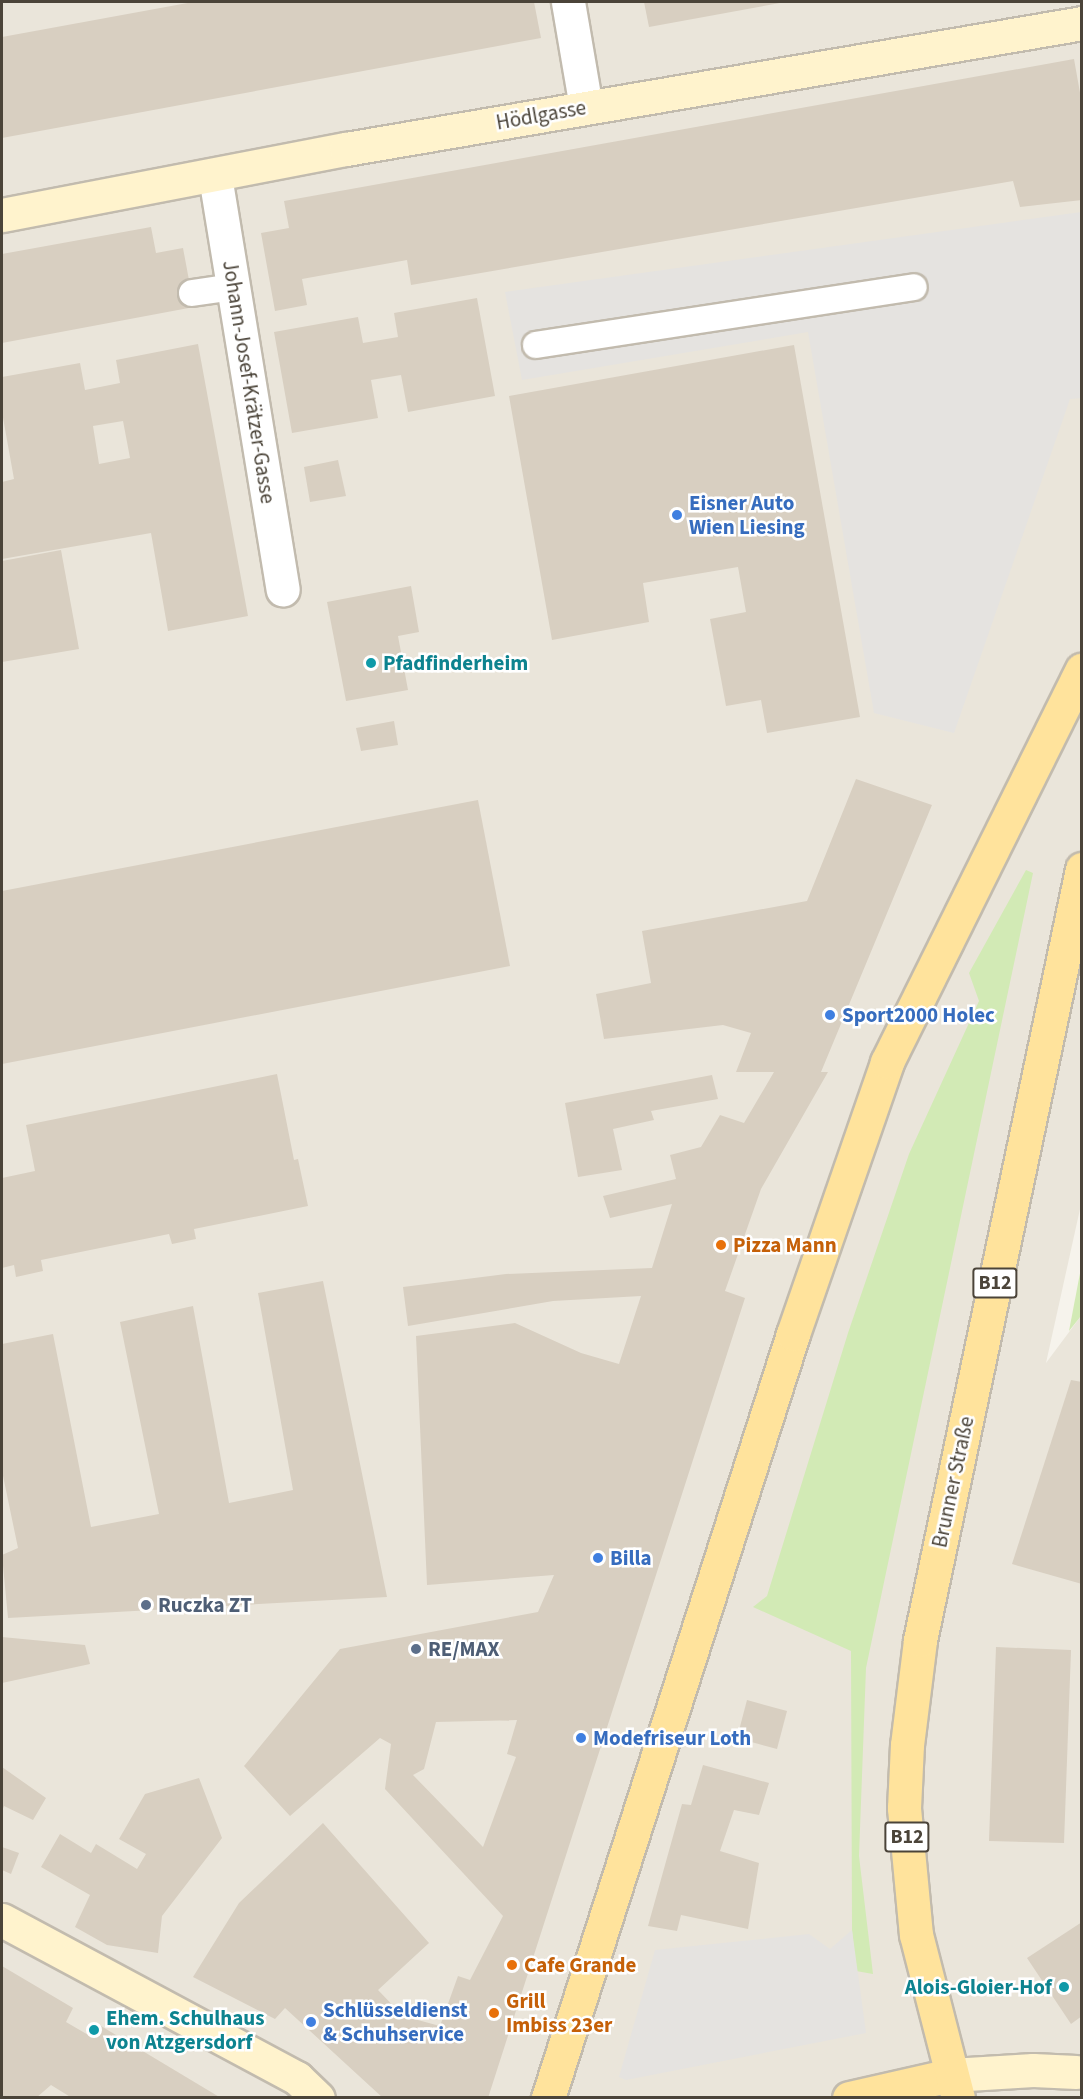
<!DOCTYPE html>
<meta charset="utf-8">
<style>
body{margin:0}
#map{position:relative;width:1083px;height:2099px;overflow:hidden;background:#f6f3ec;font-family:"Source Sans 3",sans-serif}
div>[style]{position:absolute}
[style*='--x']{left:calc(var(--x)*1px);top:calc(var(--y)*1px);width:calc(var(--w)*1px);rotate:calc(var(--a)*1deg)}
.residential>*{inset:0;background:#eae5da}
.green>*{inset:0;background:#d2eab5}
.parking>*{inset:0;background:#e5e3e0}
.building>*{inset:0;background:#d8cfc1}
.roads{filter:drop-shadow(2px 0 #c2bbae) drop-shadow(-2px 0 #c2bbae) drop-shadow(0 2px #c2bbae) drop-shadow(0 -2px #c2bbae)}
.lane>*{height:26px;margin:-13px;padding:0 13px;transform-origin:13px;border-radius:13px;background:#fff}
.street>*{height:33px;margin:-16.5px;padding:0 16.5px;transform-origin:16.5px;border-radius:16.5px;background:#fff}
.secondary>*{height:33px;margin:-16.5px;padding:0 16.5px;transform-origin:16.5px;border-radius:16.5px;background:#fff3cd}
.primary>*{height:33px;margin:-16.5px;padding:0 16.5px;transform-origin:16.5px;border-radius:16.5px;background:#ffe39c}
.dots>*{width:16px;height:16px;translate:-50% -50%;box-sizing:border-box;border:3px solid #fff;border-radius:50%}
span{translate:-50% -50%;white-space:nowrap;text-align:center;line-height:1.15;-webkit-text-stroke:5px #fff;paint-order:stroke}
.shield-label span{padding:2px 4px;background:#fff;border:2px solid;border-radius:4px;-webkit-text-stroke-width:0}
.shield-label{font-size:20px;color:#4b4439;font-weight:700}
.street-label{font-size:21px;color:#4b4439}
.shop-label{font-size:21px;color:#366cbe;font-weight:700}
.left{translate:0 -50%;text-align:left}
.culture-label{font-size:21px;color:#0d838f;font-weight:700}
.right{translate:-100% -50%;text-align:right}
.food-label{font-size:21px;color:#c56008;font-weight:700}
.service-label{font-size:21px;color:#4e5e75;font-weight:700}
.frame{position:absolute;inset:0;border:3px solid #4b4439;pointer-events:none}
</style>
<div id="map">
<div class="residential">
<i style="clip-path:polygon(2px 2px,1081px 2px,1082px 1200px,1046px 1363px,1081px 1316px,1081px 2097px,2px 2098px)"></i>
</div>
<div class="green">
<i style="clip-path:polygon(1026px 870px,1033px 873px,866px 1668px,859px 1856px,873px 1974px,856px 1971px,852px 1930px,851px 1651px,753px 1607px,767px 1596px,848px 1333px,909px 1154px,979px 1001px,969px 973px)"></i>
<i style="clip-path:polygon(1081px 1268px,1081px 1316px,1069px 1331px)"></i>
</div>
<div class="parking">
<i style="clip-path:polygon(1081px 212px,1081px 398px,1070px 399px,954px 733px,874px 713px,808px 332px,522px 380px,505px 292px)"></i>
<i style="clip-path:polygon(852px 1930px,866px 2033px,626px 2080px,619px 2077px,655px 1950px,809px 1934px,830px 1949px)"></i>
</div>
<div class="building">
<i style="clip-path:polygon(193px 2px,534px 2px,541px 38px,2px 138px,2px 37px)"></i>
<i style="clip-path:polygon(644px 2px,780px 2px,780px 3px,649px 27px)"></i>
<i style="clip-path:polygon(1074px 59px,1082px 104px,1082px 200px,1020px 207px,1013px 181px,411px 285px,407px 260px,302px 279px,307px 305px,275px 311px,261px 233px,289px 228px,284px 201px)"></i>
<i style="clip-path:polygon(151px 227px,156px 253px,183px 248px,194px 307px,2px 343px,2px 254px)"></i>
<i style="clip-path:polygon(477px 298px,495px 396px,408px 412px,401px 375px,371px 380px,378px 418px,292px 433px,274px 332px,358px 317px,363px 343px,398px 337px,394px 313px)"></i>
<i style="clip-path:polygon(evenodd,198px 344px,248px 616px,168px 631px,151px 533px,2px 559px,2px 482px,14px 479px,2px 412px,2px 377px,80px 363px,85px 390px,120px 383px,116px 360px,198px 344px,123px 421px,130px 458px,99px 464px,93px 426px,123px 421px)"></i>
<i style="clip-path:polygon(794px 345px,860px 717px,767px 733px,761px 700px,726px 706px,710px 619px,746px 612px,738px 567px,643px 583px,649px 622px,552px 640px,509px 396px)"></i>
<i style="clip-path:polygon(338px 460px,346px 496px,310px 502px,304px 467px)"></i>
<i style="clip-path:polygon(61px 550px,79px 649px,2px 662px,2px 561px)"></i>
<i style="clip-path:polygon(411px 586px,419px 632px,398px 636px,408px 690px,346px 701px,327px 602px)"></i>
<i style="clip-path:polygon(394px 721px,398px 745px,361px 751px,356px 728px)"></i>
<i style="clip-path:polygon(evenodd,856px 779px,932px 805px,821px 1072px,828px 1072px,761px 1189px,725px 1291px,745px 1298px,488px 2098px,383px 2098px,285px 2008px,275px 2019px,193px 1977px,239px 1903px,323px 1823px,429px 1943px,378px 1990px,403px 2016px,440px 2026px,458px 1976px,470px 1980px,503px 1916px,385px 1789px,391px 1744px,380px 1738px,290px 1816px,244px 1766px,340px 1649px,538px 1612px,554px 1575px,427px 1585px,416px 1336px,515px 1323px,581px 1353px,619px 1364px,641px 1296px,553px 1301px,408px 1326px,403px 1287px,506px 1274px,652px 1268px,672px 1204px,610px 1218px,603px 1196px,676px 1179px,670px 1155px,701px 1147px,720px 1115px,744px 1123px,774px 1072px,736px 1072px,751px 1033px,723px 1025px,604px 1039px,596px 994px,651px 983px,642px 931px,807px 901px,856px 779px,517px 1720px,507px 1754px,516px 1757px,483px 1847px,413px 1775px,424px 1769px,436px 1722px,517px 1720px)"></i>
<i style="clip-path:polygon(478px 800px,510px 966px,2px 1064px,2px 891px)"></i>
<i style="clip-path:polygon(277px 1074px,294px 1160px,298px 1159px,308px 1206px,194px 1229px,196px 1239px,172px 1244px,169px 1234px,41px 1260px,43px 1271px,16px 1277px,14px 1265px,2px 1268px,2px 1178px,35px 1171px,26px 1125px)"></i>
<i style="clip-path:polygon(712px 1075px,718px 1099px,651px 1111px,654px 1120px,613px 1129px,622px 1170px,578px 1177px,565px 1103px)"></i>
<i style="clip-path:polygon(323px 1281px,387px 1597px,8px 1618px,2px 1555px,18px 1548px,2px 1471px,2px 1344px,53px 1334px,91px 1527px,159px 1514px,120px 1322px,193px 1306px,229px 1503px,293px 1490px,258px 1293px)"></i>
<i style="clip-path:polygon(1071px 1380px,1082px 1382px,1082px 1584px,1012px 1564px)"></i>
<i style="clip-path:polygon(2px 1637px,85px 1645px,90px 1664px,2px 1683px)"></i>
<i style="clip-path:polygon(996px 1647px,1071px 1650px,1064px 1843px,989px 1841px)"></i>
<i style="clip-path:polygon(747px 1700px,787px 1711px,777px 1749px,737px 1738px)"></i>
<i style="clip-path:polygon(703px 1765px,769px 1783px,759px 1815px,734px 1810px,720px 1851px,759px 1863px,748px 1929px,681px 1915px,677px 1931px,648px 1926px,682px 1804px,691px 1805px)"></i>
<i style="clip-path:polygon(2px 1767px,46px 1798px,33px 1820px,4px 1806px,2px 1811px)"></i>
<i style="clip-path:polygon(199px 1778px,222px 1838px,162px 1916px,158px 1953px,107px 1945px,75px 1927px,90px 1895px,41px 1867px,60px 1834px,91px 1853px,96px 1844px,137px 1869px,146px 1854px,119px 1839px,145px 1794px)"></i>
<i style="clip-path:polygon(2px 1847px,19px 1853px,11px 1874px,2px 1870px)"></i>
<i style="clip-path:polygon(1082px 1922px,1082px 2016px,1071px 2024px,1027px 1958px)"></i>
<i style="clip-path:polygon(2px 1966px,73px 2008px,66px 2022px,90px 2036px,101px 2026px,221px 2098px,72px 2098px,51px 2085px,36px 2098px,2px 2098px)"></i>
</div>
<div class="roads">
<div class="lane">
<i style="--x:192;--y:293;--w:41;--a:-8.3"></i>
<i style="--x:536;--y:345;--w:382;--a:-8.7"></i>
</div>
<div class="street">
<i style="--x:568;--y:2;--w:107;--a:80.3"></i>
<i style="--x:215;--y:176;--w:419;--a:80.7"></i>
</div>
<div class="secondary">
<i style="--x:2;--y:215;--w:350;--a:-10.9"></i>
<i style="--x:346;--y:149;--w:747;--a:-9.71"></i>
<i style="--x:2;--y:1920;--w:335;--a:28.2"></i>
<i style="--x:297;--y:2078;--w:29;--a:44"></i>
<i style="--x:951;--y:2075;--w:82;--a:-3.5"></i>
<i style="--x:1033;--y:2070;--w:43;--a:2.7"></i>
</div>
<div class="primary">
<i style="--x:548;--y:2098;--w:802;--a:-72.22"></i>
<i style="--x:793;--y:1334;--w:288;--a:-70.9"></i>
<i style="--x:887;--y:1062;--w:438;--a:-63.6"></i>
<i style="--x:849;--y:2098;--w:105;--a:-12.7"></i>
<i style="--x:958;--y:2098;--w:168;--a:-104.4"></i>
<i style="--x:916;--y:1935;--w:128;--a:-95.4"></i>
<i style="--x:904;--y:1808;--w:63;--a:-87.3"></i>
<i style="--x:907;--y:1745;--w:106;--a:-82.9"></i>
<i style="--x:920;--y:1640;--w:788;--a:-78.13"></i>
</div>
</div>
<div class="dots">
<i style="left:677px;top:515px;background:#3f7fe0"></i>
<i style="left:371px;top:663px;background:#0f9aa8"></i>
<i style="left:830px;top:1015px;background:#3f7fe0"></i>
<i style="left:721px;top:1245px;background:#e8710a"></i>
<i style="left:598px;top:1558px;background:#3f7fe0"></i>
<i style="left:146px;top:1605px;background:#5c6f8a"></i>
<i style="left:416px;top:1649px;background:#5c6f8a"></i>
<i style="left:581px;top:1738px;background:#3f7fe0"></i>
<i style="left:512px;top:1965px;background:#e8710a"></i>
<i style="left:1064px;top:1987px;background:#0f9aa8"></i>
<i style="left:494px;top:2013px;background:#e8710a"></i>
<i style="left:311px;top:2022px;background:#3f7fe0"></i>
<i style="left:94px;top:2030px;background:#0f9aa8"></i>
</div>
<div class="shield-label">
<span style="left:995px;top:1283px">B12</span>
<span style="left:907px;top:1837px">B12</span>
</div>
<div class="street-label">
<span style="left:541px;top:115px;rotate:-10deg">Hödlgasse</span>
<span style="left:249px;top:382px;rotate:81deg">Johann-Josef-Krätzer-Gasse</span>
<span style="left:953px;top:1482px;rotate:-78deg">Brunner Straße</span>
</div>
<div class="shop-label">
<span class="left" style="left:689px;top:515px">Eisner Auto<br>Wien Liesing</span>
<span class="left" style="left:842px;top:1015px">Sport2000 Holec</span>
<span class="left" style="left:610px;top:1558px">Billa</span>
<span class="left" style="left:593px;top:1738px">Modefriseur Loth</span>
<span class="left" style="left:323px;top:2022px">Schlüsseldienst<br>&amp; Schuhservice</span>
</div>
<div class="culture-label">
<span class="left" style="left:383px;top:663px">Pfadfinderheim</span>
<span class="right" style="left:1052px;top:1987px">Alois-Gloier-Hof</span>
<span class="left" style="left:106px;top:2030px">Ehem. Schulhaus<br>von Atzgersdorf</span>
</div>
<div class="food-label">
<span class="left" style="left:733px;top:1245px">Pizza Mann</span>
<span class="left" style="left:524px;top:1965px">Cafe Grande</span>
<span class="left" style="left:506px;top:2013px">Grill<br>Imbiss 23er</span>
</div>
<div class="service-label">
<span class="left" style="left:158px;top:1605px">Ruczka ZT</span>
<span class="left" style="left:428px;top:1649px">RE/MAX</span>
</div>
<div class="frame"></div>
</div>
